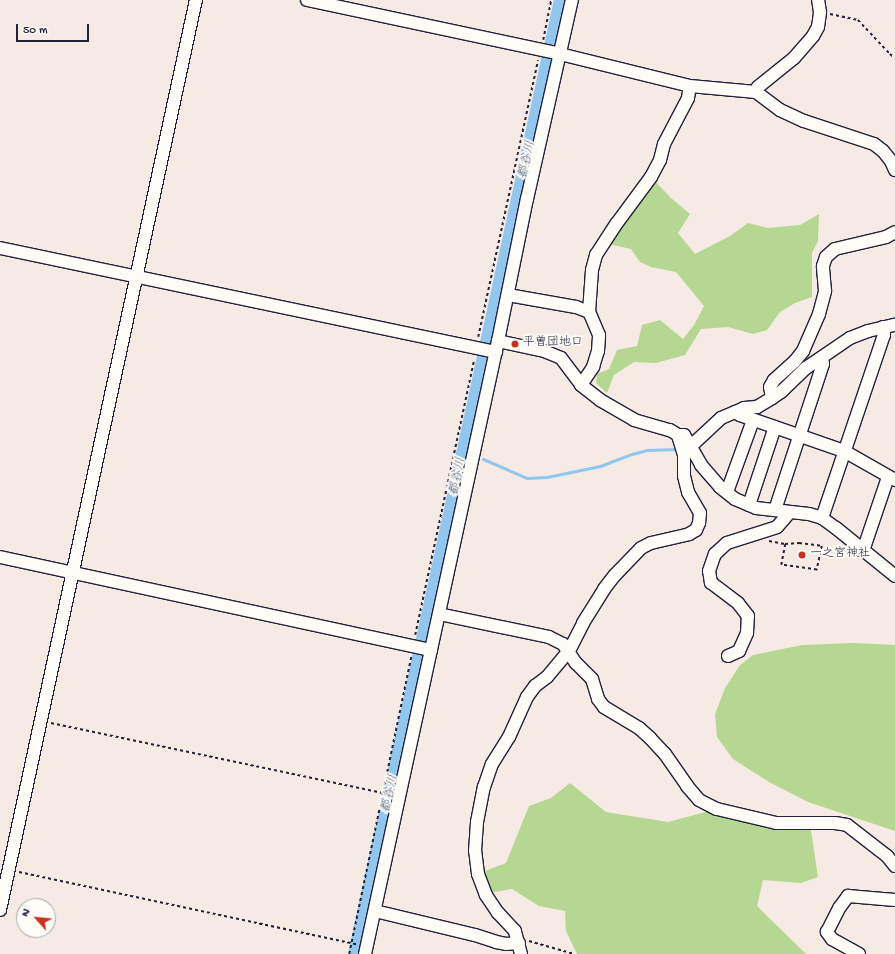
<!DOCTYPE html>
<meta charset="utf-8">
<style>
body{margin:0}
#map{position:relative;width:895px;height:954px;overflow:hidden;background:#f6eae4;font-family:"Gochi Hand","Klee One",sans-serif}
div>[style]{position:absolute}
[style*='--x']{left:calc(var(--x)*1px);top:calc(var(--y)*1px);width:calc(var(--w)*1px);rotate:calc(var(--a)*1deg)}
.green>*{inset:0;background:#b6d791}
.stream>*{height:3px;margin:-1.5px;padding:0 1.5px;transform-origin:1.5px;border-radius:1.5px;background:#91c6ee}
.river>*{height:17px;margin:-8.5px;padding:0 8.5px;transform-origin:8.5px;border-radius:8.5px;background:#91c6ee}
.path>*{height:1.5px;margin-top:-0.75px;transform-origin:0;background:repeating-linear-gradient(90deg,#22223b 0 3px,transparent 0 6px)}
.roads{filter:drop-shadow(1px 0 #22223b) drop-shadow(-1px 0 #22223b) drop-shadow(0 1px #22223b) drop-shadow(0 -1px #22223b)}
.minor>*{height:12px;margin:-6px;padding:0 6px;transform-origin:6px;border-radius:6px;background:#fdfcf7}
.dots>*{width:11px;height:11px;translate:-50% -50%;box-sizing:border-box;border:2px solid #fdfcf7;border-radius:50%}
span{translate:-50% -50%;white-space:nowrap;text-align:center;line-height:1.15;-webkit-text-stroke:4px #fdfcf7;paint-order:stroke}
.poi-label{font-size:12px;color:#22223b}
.left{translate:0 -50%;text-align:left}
.water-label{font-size:13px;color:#495b7a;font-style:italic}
.north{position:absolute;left:16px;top:898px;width:40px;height:40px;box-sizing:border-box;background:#fdfcf7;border:1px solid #a5a5ac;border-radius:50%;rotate:297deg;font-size:11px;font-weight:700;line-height:16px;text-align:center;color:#22223b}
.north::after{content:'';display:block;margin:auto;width:14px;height:18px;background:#c8321e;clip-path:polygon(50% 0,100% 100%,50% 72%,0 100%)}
.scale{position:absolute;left:16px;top:24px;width:73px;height:18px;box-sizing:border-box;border:2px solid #22223b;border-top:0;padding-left:5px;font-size:12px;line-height:14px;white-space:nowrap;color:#22223b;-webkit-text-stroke:3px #fdfcf7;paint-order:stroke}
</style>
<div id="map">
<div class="green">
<i style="clip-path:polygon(651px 177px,671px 198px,690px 214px,678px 233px,695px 254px,730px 236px,748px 223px,768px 228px,800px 225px,819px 214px,818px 241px,812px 253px,812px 297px,795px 303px,780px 312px,767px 330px,753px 334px,728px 327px,701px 329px,685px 355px,656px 363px,634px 362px,614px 375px,607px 393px,596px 383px,597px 374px,609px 369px,617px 350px,637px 346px,642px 325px,660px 320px,683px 339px,694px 325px,704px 306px,676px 272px,651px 267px,640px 262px,631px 249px,604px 243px)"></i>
<i style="clip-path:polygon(853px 643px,895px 645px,895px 831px,808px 802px,769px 782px,733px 759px,717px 737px,715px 714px,725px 688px,740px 665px,753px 655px,802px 645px)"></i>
<i style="clip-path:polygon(570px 783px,606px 812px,668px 822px,717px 809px,810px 824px,818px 877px,801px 883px,763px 880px,757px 906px,806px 954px,577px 954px,566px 931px,565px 911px,539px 906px,512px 889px,490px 893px,482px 872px,506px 863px,529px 806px,551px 798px)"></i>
</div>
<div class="stream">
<i style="--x:887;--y:321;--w:9;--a:-21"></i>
<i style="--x:744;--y:403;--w:19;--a:-16"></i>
<i style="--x:483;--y:459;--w:48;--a:23.4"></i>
<i style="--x:527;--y:478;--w:20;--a:-3"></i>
<i style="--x:547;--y:477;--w:54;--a:-11.7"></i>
<i style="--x:600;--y:466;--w:34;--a:-21"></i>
<i style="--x:632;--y:454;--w:16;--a:-15"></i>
<i style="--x:647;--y:450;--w:32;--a:-2"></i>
</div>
<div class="river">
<i style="--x:356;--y:954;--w:976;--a:-77.82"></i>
</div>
<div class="path">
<i style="--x:830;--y:14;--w:29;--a:12"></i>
<i style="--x:858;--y:20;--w:47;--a:46.7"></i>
<i style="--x:890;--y:54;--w:6;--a:39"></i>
<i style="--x:543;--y:40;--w:41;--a:-78.7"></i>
<i style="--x:478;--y:337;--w:283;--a:-77.8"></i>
<i style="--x:769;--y:541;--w:16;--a:11"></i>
<i style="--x:785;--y:544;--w:14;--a:-4"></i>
<i style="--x:799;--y:543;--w:23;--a:7"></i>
<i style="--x:822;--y:546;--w:25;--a:102"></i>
<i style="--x:817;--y:570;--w:36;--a:-172"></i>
<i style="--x:781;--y:565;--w:21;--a:-79"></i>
<i style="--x:415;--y:635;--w:282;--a:-77.9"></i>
<i style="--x:51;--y:723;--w:338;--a:11.9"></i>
<i style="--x:19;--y:872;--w:345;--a:12.1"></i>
<i style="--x:529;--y:941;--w:47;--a:16.1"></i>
<i style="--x:349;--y:954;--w:304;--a:-78.2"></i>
</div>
<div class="roads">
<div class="minor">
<i style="--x:307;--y:0;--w:259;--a:12"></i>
<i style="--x:560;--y:54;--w:134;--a:13.8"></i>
<i style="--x:690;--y:86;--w:66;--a:5.2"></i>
<i style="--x:756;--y:92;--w:30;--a:37"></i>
<i style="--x:780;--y:110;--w:26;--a:25"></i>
<i style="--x:804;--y:121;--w:74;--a:18.2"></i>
<i style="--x:874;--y:144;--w:11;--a:38"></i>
<i style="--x:883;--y:151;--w:13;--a:51"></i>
<i style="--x:891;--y:161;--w:10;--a:66"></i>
<i style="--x:756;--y:92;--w:5;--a:-68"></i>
<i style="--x:758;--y:87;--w:46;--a:-38.9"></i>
<i style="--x:794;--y:58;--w:29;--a:-49"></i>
<i style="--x:813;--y:36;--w:10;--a:-61"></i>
<i style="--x:818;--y:27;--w:15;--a:-82"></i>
<i style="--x:820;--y:12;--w:12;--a:-99"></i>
<i style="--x:0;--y:248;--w:507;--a:11.84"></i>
<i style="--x:508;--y:295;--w:69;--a:10"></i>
<i style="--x:576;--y:307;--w:14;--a:21"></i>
<i style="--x:498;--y:341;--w:47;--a:12.3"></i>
<i style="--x:544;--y:351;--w:18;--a:22"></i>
<i style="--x:561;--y:358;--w:34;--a:53"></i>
<i style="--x:581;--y:385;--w:24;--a:38"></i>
<i style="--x:600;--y:400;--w:39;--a:30"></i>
<i style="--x:634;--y:420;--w:37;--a:16"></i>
<i style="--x:670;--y:430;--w:9;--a:32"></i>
<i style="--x:678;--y:435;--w:6;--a:0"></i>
<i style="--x:684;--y:435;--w:34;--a:60"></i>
<i style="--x:701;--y:465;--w:29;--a:49"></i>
<i style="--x:720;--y:487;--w:19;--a:39"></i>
<i style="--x:735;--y:499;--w:23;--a:23"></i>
<i style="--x:756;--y:508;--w:53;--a:6.5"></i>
<i style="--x:809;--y:514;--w:14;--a:17"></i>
<i style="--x:822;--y:518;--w:17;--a:36"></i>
<i style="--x:836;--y:528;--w:76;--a:39.1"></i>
<i style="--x:581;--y:385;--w:22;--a:-56"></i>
<i style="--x:593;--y:367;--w:17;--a:-73"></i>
<i style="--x:598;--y:351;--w:16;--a:-86"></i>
<i style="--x:599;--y:335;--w:25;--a:-113"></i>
<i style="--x:589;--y:312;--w:42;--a:-85.9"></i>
<i style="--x:592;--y:270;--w:16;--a:-75"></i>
<i style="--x:596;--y:255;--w:38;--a:-57"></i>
<i style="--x:617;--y:223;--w:57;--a:-53.5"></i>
<i style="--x:651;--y:177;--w:19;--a:-62"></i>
<i style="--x:660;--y:160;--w:16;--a:-76"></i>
<i style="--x:664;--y:144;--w:52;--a:-62.4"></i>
<i style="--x:688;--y:98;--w:12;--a:-81"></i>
<i style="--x:772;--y:398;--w:11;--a:-100"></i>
<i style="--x:770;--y:387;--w:8;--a:-60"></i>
<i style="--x:774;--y:380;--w:28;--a:-42"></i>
<i style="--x:795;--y:361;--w:13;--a:-51"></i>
<i style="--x:803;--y:351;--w:40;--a:-66.6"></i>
<i style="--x:819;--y:314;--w:24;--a:-75"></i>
<i style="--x:825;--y:291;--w:25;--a:-95"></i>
<i style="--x:823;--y:266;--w:9;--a:-72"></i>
<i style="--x:826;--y:257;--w:12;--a:-42"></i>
<i style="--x:835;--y:249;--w:52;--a:-13.2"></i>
<i style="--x:886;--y:237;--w:10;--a:-29"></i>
<i style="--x:735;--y:412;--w:6;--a:31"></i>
<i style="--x:740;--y:415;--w:110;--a:19.1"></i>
<i style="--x:844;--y:451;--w:59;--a:29.6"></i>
<i style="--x:691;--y:446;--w:41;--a:-43"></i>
<i style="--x:721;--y:418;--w:25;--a:-23"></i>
<i style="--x:744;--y:408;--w:13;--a:-4"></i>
<i style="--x:757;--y:407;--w:17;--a:-31"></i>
<i style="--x:772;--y:398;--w:11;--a:-34"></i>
<i style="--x:781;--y:392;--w:35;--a:-44"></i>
<i style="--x:806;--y:368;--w:53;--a:-34.3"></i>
<i style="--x:850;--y:338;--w:19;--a:-21"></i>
<i style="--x:868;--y:331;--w:28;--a:-13"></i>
<i style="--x:727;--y:492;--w:77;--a:-70.1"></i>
<i style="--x:749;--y:505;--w:82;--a:-71.6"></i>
<i style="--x:775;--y:510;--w:154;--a:-71.8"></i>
<i style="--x:823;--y:364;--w:6;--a:-99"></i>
<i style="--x:822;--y:518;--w:193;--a:-71.3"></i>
<i style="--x:884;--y:335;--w:8;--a:-97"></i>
<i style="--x:861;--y:550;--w:6;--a:-51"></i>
<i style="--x:865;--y:545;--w:72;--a:-71.3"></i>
<i style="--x:0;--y:557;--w:441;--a:12.2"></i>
<i style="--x:439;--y:614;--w:112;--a:11.8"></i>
<i style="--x:549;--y:637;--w:16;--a:27"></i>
<i style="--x:563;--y:644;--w:23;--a:56"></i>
<i style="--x:576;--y:663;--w:23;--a:45"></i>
<i style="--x:592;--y:679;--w:21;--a:73"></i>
<i style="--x:598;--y:699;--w:10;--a:53"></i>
<i style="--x:604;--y:707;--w:41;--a:31"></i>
<i style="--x:639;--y:728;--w:15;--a:42"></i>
<i style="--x:650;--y:738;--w:22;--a:47"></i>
<i style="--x:665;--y:754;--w:39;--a:55"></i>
<i style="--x:687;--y:786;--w:18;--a:49"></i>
<i style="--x:699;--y:800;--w:20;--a:27"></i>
<i style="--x:717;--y:809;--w:61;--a:13.3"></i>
<i style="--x:776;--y:823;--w:59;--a:0"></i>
<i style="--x:835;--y:823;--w:12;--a:9"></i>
<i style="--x:847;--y:825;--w:51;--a:37.8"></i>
<i style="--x:887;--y:856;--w:13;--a:51"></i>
<i style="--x:728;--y:656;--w:12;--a:-24"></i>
<i style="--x:739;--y:651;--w:20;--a:-66"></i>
<i style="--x:747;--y:633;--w:17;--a:-87"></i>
<i style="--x:748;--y:616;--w:16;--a:-128"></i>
<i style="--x:738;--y:603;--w:34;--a:-143"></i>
<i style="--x:711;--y:583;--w:12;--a:-99"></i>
<i style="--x:709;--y:571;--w:18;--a:-71"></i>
<i style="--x:715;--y:554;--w:16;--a:-43"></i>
<i style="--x:727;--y:543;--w:52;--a:-17.7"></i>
<i style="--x:777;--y:527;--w:20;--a:-49"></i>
<i style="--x:0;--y:910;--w:931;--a:-77.85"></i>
<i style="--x:375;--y:911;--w:103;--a:13.5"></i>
<i style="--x:475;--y:935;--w:22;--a:18"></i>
<i style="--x:496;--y:942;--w:10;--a:11"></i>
<i style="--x:506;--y:944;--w:13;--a:-4"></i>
<i style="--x:365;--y:954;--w:627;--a:-77.76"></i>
<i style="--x:498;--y:341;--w:145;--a:-78.5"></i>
<i style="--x:527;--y:199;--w:204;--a:-77.3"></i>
<i style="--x:521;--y:954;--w:24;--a:-105"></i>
<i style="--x:515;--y:931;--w:25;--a:-133"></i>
<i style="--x:498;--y:913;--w:22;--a:-124"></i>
<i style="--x:486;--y:895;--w:22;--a:-111"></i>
<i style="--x:478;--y:874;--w:23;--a:-97"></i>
<i style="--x:475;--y:851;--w:29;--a:-86"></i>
<i style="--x:477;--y:822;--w:36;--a:-79"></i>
<i style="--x:484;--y:787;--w:24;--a:-71"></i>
<i style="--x:492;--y:764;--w:32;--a:-58"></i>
<i style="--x:509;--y:737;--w:44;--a:-65.8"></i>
<i style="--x:527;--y:697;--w:14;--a:-54"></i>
<i style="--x:535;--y:686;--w:15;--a:-37"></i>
<i style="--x:547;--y:677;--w:34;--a:-50"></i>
<i style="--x:569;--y:651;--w:31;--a:-63"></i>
<i style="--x:583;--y:623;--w:40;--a:-58"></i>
<i style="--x:604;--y:589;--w:18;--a:-52"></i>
<i style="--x:615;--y:575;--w:37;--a:-46"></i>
<i style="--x:641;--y:548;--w:11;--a:-27"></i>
<i style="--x:651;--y:543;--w:39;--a:-13"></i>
<i style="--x:689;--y:534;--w:8;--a:-30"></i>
<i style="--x:696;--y:530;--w:8;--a:-67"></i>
<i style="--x:699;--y:523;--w:10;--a:-84"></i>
<i style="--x:700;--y:513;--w:24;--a:-120"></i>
<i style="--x:688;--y:492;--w:16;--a:-104"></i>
<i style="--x:684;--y:476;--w:21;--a:-90"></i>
<i style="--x:684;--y:455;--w:21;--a:-107"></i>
<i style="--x:859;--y:954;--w:31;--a:-151"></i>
<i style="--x:832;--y:939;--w:9;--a:-126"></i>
<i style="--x:827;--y:932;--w:28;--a:-63"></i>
<i style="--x:840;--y:907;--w:14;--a:-54"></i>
<i style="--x:848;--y:896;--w:47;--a:4.9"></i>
</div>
</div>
<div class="dots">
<i style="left:515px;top:344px;background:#c8321e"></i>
<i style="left:802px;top:555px;background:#c8321e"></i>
</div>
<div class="poi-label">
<span class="left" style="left:523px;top:344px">平曽団地口</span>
<span class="left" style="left:810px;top:555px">一之宮神社</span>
</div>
<div class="water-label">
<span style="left:528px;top:160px;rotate:-78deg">都谷川</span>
<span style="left:459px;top:477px;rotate:-78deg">都谷川</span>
<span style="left:391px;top:794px;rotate:-78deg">都谷川</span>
</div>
<div class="north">N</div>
<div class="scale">50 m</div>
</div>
